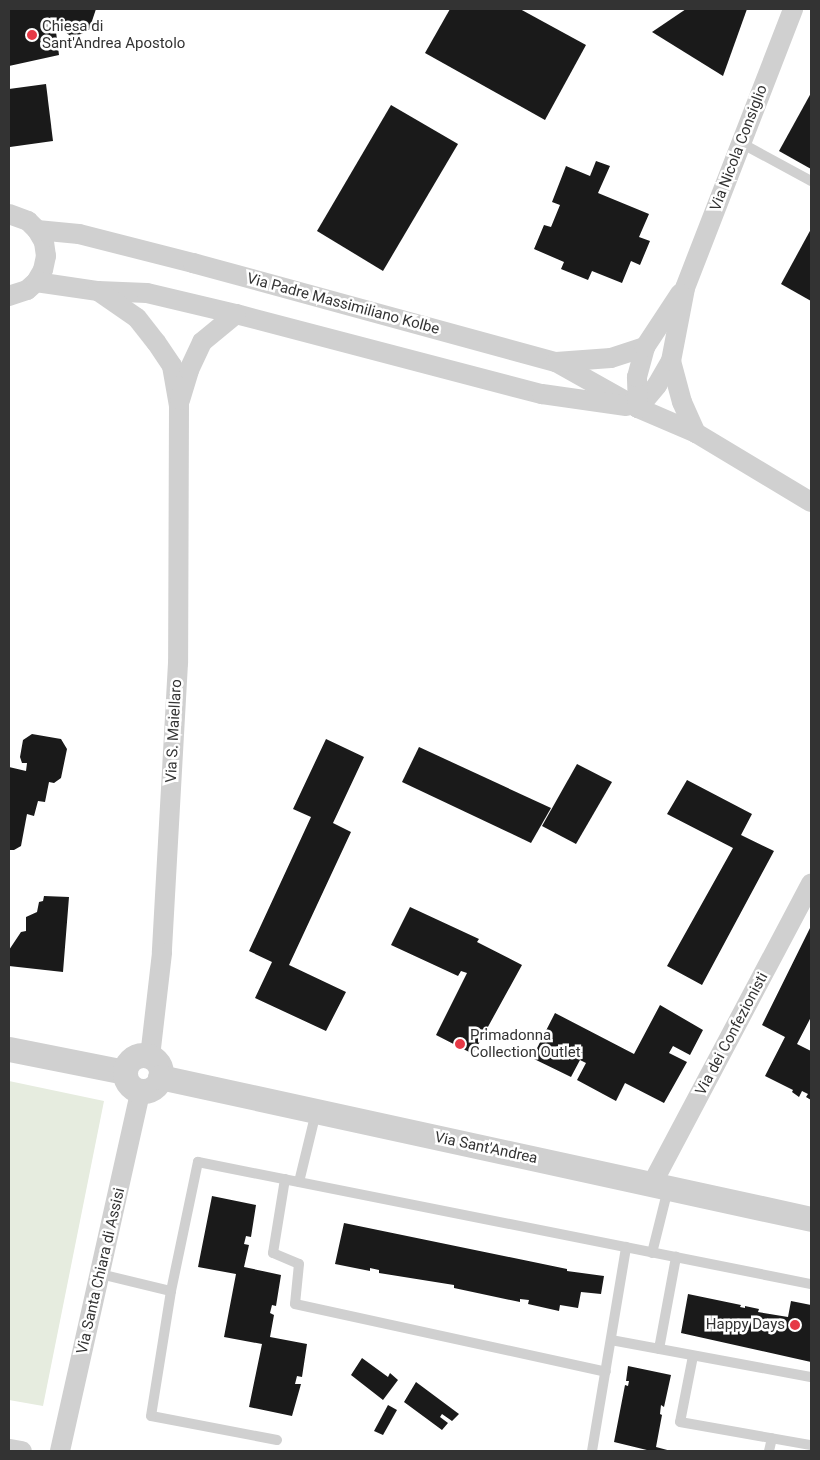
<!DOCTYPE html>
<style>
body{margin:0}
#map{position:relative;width:820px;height:1460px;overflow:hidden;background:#fff;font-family:Roboto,sans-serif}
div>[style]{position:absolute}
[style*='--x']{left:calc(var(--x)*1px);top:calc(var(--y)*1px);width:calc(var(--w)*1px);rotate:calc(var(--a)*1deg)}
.green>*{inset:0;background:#e6ecdf}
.building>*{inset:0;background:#1a1a1a}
.service>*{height:10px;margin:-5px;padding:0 5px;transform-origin:5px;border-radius:5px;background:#d0d0d0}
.minor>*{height:20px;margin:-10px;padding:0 10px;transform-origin:10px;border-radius:10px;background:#d0d0d0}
.tertiary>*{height:25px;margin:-12.5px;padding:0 12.5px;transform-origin:12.5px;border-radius:12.5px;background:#d0d0d0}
.tertiary>.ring{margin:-12.5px;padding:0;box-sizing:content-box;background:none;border:25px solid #d0d0d0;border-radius:50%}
.dots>*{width:14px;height:14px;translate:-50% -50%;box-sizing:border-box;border:2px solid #fff;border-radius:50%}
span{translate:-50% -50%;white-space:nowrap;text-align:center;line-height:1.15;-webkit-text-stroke:5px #fff;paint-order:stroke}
.poi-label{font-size:15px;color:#333}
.left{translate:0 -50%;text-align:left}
.right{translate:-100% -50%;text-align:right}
.street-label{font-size:15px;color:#333}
.frame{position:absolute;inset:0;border:10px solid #333;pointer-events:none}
</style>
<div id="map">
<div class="green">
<i style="clip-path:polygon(9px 1081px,104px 1101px,43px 1406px,9px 1400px)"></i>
</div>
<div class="building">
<i style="clip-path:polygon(9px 9px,96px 9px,89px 30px,73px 38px,55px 24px,59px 55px,9px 66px)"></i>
<i style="clip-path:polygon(450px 9px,520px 9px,586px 45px,545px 120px,425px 53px)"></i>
<i style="clip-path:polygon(686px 9px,747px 9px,723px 76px,652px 32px)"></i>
<i style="clip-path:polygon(46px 84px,53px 141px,10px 147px,9px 89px)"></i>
<i style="clip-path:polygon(811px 93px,811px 169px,779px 151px)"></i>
<i style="clip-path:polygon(391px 105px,458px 144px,383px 271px,317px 231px)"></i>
<i style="clip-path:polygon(596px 161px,610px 166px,598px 193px,649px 214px,639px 237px,650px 241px,640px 265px,631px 261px,622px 283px,592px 271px,588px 280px,561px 269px,564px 262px,534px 249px,544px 225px,551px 227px,560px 205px,552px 202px,566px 166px,590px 176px)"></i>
<i style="clip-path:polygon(811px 229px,811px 301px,781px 284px)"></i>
<i style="clip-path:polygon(32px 734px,61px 739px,67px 749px,61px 778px,54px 783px,49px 782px,45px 802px,38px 801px,34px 816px,27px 814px,21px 846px,14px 850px,9px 850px,9px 767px,26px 771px,27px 763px,22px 763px,20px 757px,23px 740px)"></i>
<i style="clip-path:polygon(326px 739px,364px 757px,333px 823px,351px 832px,289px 965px,346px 992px,326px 1031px,255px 998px,272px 962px,249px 951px,311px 817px,293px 809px)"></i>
<i style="clip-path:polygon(419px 747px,551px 808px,531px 843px,402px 782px)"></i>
<i style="clip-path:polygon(577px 764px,612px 782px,576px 844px,542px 826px)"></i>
<i style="clip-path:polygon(687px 780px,752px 814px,741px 835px,774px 851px,702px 985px,667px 966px,733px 848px,667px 814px)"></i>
<i style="clip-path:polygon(44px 896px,69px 897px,63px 972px,9px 966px,9px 950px,21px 932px,26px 931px,26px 917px,37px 912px,39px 902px,43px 901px)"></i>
<i style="clip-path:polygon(410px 907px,479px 939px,477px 942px,522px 965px,473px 1054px,436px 1035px,467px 973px,461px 971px,458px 976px,391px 945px)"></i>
<i style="clip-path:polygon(811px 926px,811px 1017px,797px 1044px,811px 1051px,811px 1100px,806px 1097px,808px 1094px,802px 1091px,799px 1097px,792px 1092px,793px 1090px,765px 1076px,785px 1037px,762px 1025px)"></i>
<i style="clip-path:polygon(660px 1005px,703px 1030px,690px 1055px,673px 1046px,669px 1053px,687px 1062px,664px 1103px,625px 1083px,616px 1101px,577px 1080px,586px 1063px,580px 1060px,571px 1077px,532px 1058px,555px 1013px,634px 1054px)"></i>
<i style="clip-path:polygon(212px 1196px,256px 1205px,251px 1237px,246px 1236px,244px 1244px,249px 1245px,244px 1267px,281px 1275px,276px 1306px,272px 1305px,270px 1313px,274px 1315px,270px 1337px,307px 1344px,302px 1377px,297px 1376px,295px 1384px,301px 1384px,292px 1416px,249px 1407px,262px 1344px,224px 1337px,236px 1274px,198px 1267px)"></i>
<i style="clip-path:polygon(344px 1223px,567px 1269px,567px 1271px,604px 1276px,601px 1294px,581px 1292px,578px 1308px,560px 1305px,559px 1311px,528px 1304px,529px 1300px,520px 1299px,520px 1302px,454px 1288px,454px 1285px,379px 1273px,379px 1270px,370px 1268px,370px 1271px,335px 1264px)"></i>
<i style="clip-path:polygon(688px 1294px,741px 1305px,740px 1307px,745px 1308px,745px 1306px,759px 1309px,758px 1312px,788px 1317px,791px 1301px,811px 1305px,811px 1362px,681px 1333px)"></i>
<i style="clip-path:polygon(362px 1358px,388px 1377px,390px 1373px,398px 1380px,383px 1400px,351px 1375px)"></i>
<i style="clip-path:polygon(628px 1366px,671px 1375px,664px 1407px,661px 1405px,660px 1414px,662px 1415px,656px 1447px,671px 1451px,651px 1451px,614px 1442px,625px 1385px,628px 1386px,629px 1381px,626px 1381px)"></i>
<i style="clip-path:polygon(416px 1382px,459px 1414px,452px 1421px,442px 1414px,440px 1417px,448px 1423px,442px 1430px,404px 1402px)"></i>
<i style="clip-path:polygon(388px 1405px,397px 1410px,383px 1435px,374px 1431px)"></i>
</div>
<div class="service">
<i style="--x:741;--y:143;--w:80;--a:28.5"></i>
<i style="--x:285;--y:1179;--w:75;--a:99.2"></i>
<i style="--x:273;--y:1253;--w:28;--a:23"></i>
<i style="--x:299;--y:1264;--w:40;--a:95.7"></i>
<i style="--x:295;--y:1304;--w:318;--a:12.3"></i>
<i style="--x:299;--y:1182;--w:72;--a:-76.3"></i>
<i style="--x:652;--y:1253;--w:66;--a:-76"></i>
<i style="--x:100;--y:1274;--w:73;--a:13.5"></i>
<i style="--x:611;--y:1340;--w:203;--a:10.5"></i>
<i style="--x:659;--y:1349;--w:94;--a:-79.5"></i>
<i style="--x:693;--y:1356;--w:67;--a:101.1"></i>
<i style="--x:680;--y:1422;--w:133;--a:10"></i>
<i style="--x:277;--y:1440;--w:128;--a:-169.2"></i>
<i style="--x:151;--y:1416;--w:127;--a:-80.9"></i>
<i style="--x:171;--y:1291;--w:132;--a:-78.2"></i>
<i style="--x:198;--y:1162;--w:625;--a:11.26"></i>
<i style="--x:592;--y:1451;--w:207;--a:-80.5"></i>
<i style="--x:769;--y:1451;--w:13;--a:-77"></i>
</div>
<div class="minor">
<i style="--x:9;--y:214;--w:20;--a:20"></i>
<i style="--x:28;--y:221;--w:13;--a:45"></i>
<i style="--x:37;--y:230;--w:14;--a:60"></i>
<i style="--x:44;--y:242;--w:14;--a:82"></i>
<i style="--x:46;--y:256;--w:14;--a:102"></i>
<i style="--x:43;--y:270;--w:14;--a:120"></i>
<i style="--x:36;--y:282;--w:12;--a:138"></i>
<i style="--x:27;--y:290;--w:19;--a:162"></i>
<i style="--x:37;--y:230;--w:42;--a:5.4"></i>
<i style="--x:79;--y:234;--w:118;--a:14.3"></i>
<i style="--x:193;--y:263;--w:376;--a:15.3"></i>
<i style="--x:556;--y:362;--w:94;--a:29.3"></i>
<i style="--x:638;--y:408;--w:63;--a:23.3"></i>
<i style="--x:696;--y:433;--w:134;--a:31"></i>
<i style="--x:36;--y:282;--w:63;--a:8.3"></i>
<i style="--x:98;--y:291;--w:49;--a:2.3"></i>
<i style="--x:147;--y:293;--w:91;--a:13.3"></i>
<i style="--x:236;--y:314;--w:316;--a:14.7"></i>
<i style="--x:542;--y:394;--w:85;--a:8.1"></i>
<i style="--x:98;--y:291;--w:47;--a:34.7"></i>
<i style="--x:137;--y:318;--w:31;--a:52"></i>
<i style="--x:156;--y:342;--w:29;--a:56"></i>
<i style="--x:172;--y:366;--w:40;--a:80"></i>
<i style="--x:179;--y:405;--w:258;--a:90.2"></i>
<i style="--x:178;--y:663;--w:290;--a:93.2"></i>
<i style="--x:162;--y:953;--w:105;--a:96.6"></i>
<i style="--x:671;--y:361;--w:42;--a:75"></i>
<i style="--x:682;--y:402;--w:34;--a:66"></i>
<i style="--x:556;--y:362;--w:55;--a:-4.2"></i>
<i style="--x:611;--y:358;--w:36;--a:-18"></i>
<i style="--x:180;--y:400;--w:31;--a:-73"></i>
<i style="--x:189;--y:370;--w:31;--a:-65"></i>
<i style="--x:202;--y:342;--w:44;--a:-39.5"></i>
<i style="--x:638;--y:408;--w:30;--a:-50"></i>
<i style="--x:657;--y:385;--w:28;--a:-60"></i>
<i style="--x:671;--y:361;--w:74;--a:-79.1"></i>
<i style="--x:685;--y:288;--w:299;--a:-68.8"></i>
<i style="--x:638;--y:408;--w:31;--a:-92"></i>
<i style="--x:637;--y:377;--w:31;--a:-75"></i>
<i style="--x:645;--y:347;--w:64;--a:-56.6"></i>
<i style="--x:652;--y:1184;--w:340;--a:-62.1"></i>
<i style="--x:9;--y:1449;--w:13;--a:9"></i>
<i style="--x:60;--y:1451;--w:370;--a:-77.4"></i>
</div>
<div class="tertiary">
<i style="--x:9;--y:1049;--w:118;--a:11.2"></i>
<i class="ring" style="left:125px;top:1055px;width:11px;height:11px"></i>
<i style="--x:160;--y:1077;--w:666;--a:12.3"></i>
</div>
<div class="dots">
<i style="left:32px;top:35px;background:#e63946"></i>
<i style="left:460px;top:1044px;background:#e63946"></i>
<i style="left:795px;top:1325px;background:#e63946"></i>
</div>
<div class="poi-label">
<span class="left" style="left:42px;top:35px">Chiesa di<br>Sant'Andrea Apostolo</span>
<span class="left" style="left:470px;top:1044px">Primadonna<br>Collection Outlet</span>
<span class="right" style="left:785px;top:1325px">Happy Days</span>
</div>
<div class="street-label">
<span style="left:739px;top:148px;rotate:-69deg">Via Nicola Consiglio</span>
<span style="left:343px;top:304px;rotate:15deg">Via Padre Massimiliano Kolbe</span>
<span style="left:174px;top:731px;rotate:-87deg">Via S. Maiellaro</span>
<span style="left:732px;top:1034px;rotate:-62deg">Via dei Confezionisti</span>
<span style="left:486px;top:1148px;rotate:12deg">Via Sant'Andrea</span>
<span style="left:101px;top:1271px;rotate:-77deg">Via Santa Chiara di Assisi</span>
</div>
<div class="frame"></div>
</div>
